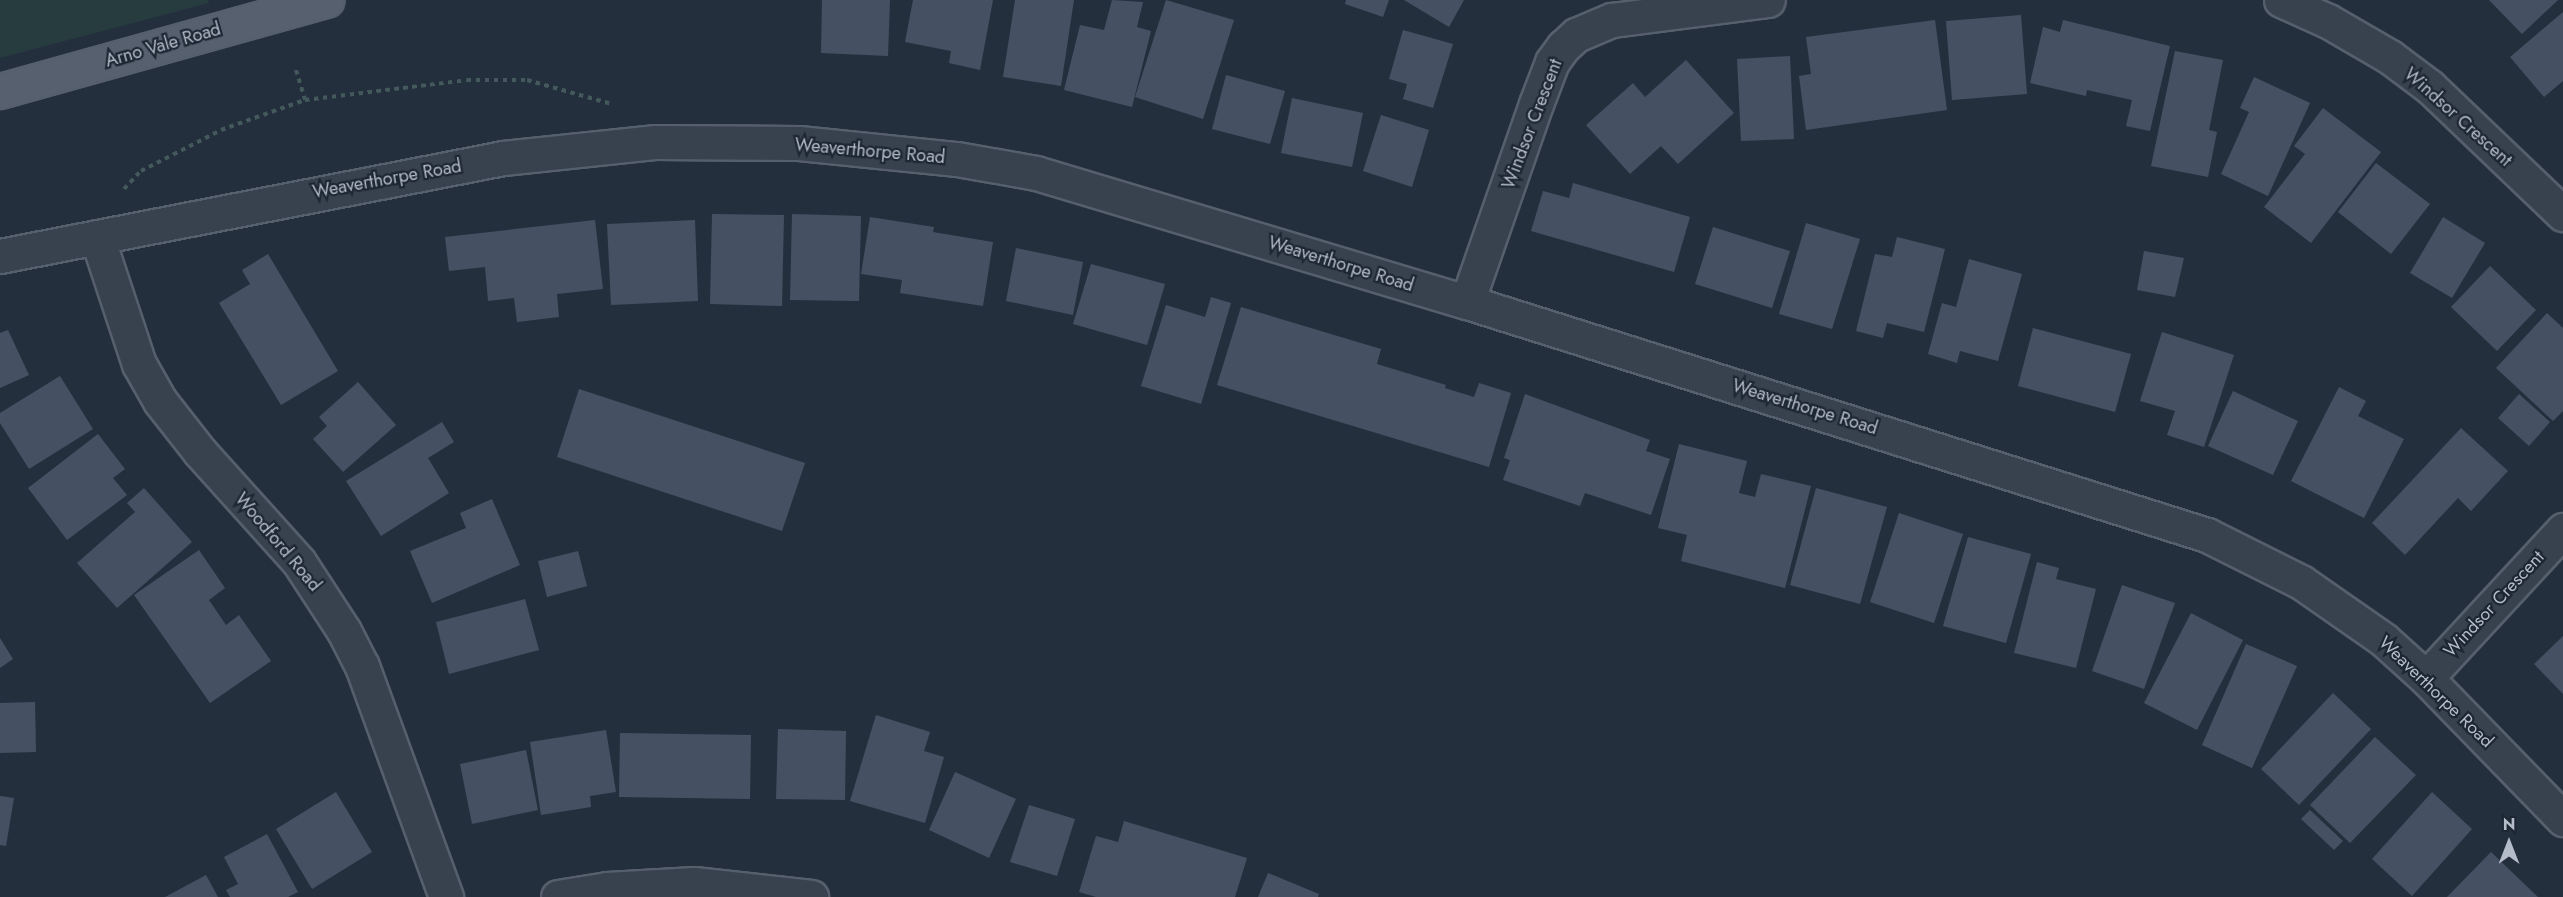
<!DOCTYPE html>
<style>
body{margin:0}
#map{position:relative;width:2563px;height:897px;overflow:hidden;background:#242f3e;font-family:Jost,sans-serif}
div>[style]{position:absolute}
[style*='--x']{left:calc(var(--x)*1px);top:calc(var(--y)*1px);width:calc(var(--w)*1px);rotate:calc(var(--a)*1deg)}
.green>*{inset:0;background:#263c3f}
.building>*{inset:0;background:#455162}
.path>*{height:4px;margin-top:-2px;transform-origin:0;background:repeating-linear-gradient(90deg,#44595c 0 4.5px,transparent 0 9px)}
.roads{filter:drop-shadow(2px 0 #565f6c) drop-shadow(-2px 0 #565f6c) drop-shadow(0 2px #565f6c) drop-shadow(0 -2px #565f6c)}
.street>*{height:33px;margin:-16.5px;padding:0 16.5px;transform-origin:16.5px;border-radius:16.5px;background:#38414e}
.primary>*{height:33px;margin:-16.5px;padding:0 16.5px;transform-origin:16.5px;border-radius:16.5px;background:#56606e}
span{translate:-50% -50%;white-space:nowrap;text-align:center;line-height:1.15;-webkit-text-stroke:4.5px #1d2633;paint-order:stroke}
.street-label{font-size:18px;color:#b4bcc9}
.north{position:absolute;left:2479px;top:813px;width:60px;height:60px;-webkit-text-stroke:4px #1d2633;paint-order:stroke;rotate:0deg;font-size:16px;font-weight:700;line-height:24px;text-align:center;color:#b4bcc9}
.north::after{content:'';display:block;margin:auto;width:21px;height:27px;background:#b4bcc9;clip-path:polygon(50% 0,100% 100%,50% 72%,0 100%)}
</style>
<div id="map">
<div class="green">
<i style="clip-path:polygon(0 0,208px 0,209px 3px,0 58px)"></i>
</div>
<div class="building">
<i style="clip-path:polygon(822px 0,890px 0,888px 56px,821px 53px)"></i>
<i style="clip-path:polygon(913px 0,993px 0,980px 70px,949px 63px,951px 51px,905px 42px)"></i>
<i style="clip-path:polygon(1015px 0,1074px 0,1061px 86px,1003px 77px)"></i>
<i style="clip-path:polygon(1112px 0,1143px 2px,1137px 27px,1151px 31px,1132px 107px,1064px 90px,1080px 25px,1104px 30px)"></i>
<i style="clip-path:polygon(1166px 0,1234px 20px,1203px 119px,1135px 97px)"></i>
<i style="clip-path:polygon(1346px 0,1389px 0,1383px 17px,1345px 4px)"></i>
<i style="clip-path:polygon(1404px 0,1464px 0,1449px 27px)"></i>
<i style="clip-path:polygon(2489px 0,2558px 0,2522px 34px)"></i>
<i style="clip-path:polygon(2563px 12px,2563px 81px,2544px 97px,2510px 57px)"></i>
<i style="clip-path:polygon(2021px 15px,2027px 94px,1952px 100px,1946px 21px)"></i>
<i style="clip-path:polygon(1935px 20px,1947px 110px,1806px 130px,1799px 76px,1811px 74px,1806px 37px)"></i>
<i style="clip-path:polygon(2063px 20px,2170px 46px,2150px 131px,2126px 126px,2132px 100px,2087px 90px,2086px 96px,2030px 83px,2043px 27px,2060px 32px)"></i>
<i style="clip-path:polygon(1403px 30px,1453px 44px,1433px 108px,1403px 99px,1407px 84px,1389px 79px)"></i>
<i style="clip-path:polygon(2175px 51px,2223px 60px,2209px 130px,2217px 132px,2208px 177px,2151px 166px)"></i>
<i style="clip-path:polygon(1790px 56px,1794px 139px,1741px 141px,1737px 59px)"></i>
<i style="clip-path:polygon(1686px 60px,1734px 113px,1678px 164px,1661px 146px,1630px 174px,1586px 125px,1633px 83px,1645px 97px)"></i>
<i style="clip-path:polygon(1226px 75px,1285px 91px,1270px 144px,1212px 129px)"></i>
<i style="clip-path:polygon(2254px 77px,2310px 103px,2268px 196px,2221px 174px,2249px 112px,2240px 108px)"></i>
<i style="clip-path:polygon(1292px 98px,1363px 113px,1352px 167px,1281px 153px)"></i>
<i style="clip-path:polygon(2323px 108px,2381px 152px,2311px 243px,2264px 207px,2305px 154px,2294px 146px)"></i>
<i style="clip-path:polygon(1381px 115px,1429px 130px,1412px 187px,1363px 171px)"></i>
<i style="clip-path:polygon(2376px 163px,2430px 204px,2391px 254px,2338px 212px)"></i>
<i style="clip-path:polygon(1573px 183px,1690px 217px,1674px 272px,1531px 231px,1543px 191px,1569px 198px)"></i>
<i style="clip-path:polygon(712px 214px,784px 215px,782px 306px,710px 304px)"></i>
<i style="clip-path:polygon(792px 214px,861px 216px,859px 301px,790px 300px)"></i>
<i style="clip-path:polygon(870px 217px,934px 227px,933px 232px,993px 242px,983px 306px,900px 293px,902px 280px,861px 274px)"></i>
<i style="clip-path:polygon(2443px 217px,2485px 243px,2452px 298px,2410px 273px)"></i>
<i style="clip-path:polygon(595px 220px,603px 289px,557px 294px,559px 317px,517px 322px,514px 298px,488px 301px,485px 267px,449px 271px,445px 237px)"></i>
<i style="clip-path:polygon(695px 220px,698px 301px,611px 305px,607px 224px)"></i>
<i style="clip-path:polygon(1806px 223px,1860px 239px,1832px 329px,1779px 314px)"></i>
<i style="clip-path:polygon(1713px 227px,1790px 251px,1772px 308px,1695px 284px)"></i>
<i style="clip-path:polygon(1897px 237px,1945px 249px,1924px 332px,1887px 323px,1883px 338px,1856px 331px,1875px 254px,1892px 257px)"></i>
<i style="clip-path:polygon(1016px 248px,1083px 262px,1073px 315px,1006px 301px)"></i>
<i style="clip-path:polygon(2144px 251px,2184px 258px,2175px 297px,2137px 290px)"></i>
<i style="clip-path:polygon(268px 254px,338px 371px,281px 405px,219px 303px,250px 284px,242px 270px)"></i>
<i style="clip-path:polygon(1969px 259px,2022px 274px,1998px 361px,1960px 351px,1957px 363px,1928px 354px,1942px 303px,1956px 307px)"></i>
<i style="clip-path:polygon(1091px 264px,1165px 284px,1147px 345px,1073px 324px)"></i>
<i style="clip-path:polygon(2490px 266px,2536px 310px,2497px 351px,2451px 307px)"></i>
<i style="clip-path:polygon(1211px 297px,1231px 303px,1201px 404px,1141px 386px,1166px 305px,1205px 317px)"></i>
<i style="clip-path:polygon(1241px 307px,1381px 349px,1377px 364px,1446px 385px,1445px 388px,1474px 397px,1479px 383px,1511px 393px,1489px 467px,1217px 385px)"></i>
<i style="clip-path:polygon(2547px 313px,2563px 328px,2563px 411px,2553px 421px,2496px 368px)"></i>
<i style="clip-path:polygon(2033px 328px,2131px 354px,2115px 412px,2018px 386px)"></i>
<i style="clip-path:polygon(8px 330px,29px 375px,0 388px,0 333px)"></i>
<i style="clip-path:polygon(2162px 332px,2234px 355px,2204px 447px,2167px 435px,2175px 411px,2140px 401px)"></i>
<i style="clip-path:polygon(60px 376px,93px 429px,29px 469px,0 423px,0 413px)"></i>
<i style="clip-path:polygon(358px 382px,396px 425px,343px 472px,313px 439px,327px 426px,319px 417px)"></i>
<i style="clip-path:polygon(2339px 387px,2366px 401px,2358px 416px,2404px 439px,2364px 518px,2291px 481px)"></i>
<i style="clip-path:polygon(579px 389px,805px 463px,782px 531px,557px 457px)"></i>
<i style="clip-path:polygon(2233px 391px,2298px 421px,2273px 475px,2208px 446px)"></i>
<i style="clip-path:polygon(1525px 394px,1650px 440px,1646px 451px,1670px 459px,1651px 515px,1585px 493px,1580px 506px,1503px 480px,1510px 460px,1504px 458px)"></i>
<i style="clip-path:polygon(2519px 394px,2550px 422px,2529px 446px,2498px 418px)"></i>
<i style="clip-path:polygon(442px 422px,454px 442px,428px 458px,449px 493px,381px 536px,346px 481px)"></i>
<i style="clip-path:polygon(2461px 428px,2508px 471px,2471px 511px,2458px 498px,2405px 555px,2372px 523px)"></i>
<i style="clip-path:polygon(98px 434px,125px 469px,113px 478px,127px 495px,67px 540px,28px 488px)"></i>
<i style="clip-path:polygon(1679px 444px,1747px 461px,1739px 493px,1755px 497px,1761px 474px,1811px 486px,1785px 588px,1681px 561px,1687px 535px,1658px 528px)"></i>
<i style="clip-path:polygon(144px 488px,192px 542px,117px 608px,77px 563px,135px 512px,127px 503px)"></i>
<i style="clip-path:polygon(1816px 488px,1887px 507px,1860px 604px,1790px 585px)"></i>
<i style="clip-path:polygon(492px 499px,520px 565px,432px 603px,410px 551px,466px 528px,460px 513px)"></i>
<i style="clip-path:polygon(1899px 513px,1963px 534px,1934px 623px,1870px 602px)"></i>
<i style="clip-path:polygon(1968px 537px,2031px 554px,2006px 643px,1943px 626px)"></i>
<i style="clip-path:polygon(199px 550px,225px 588px,209px 600px,226px 625px,239px 615px,271px 661px,210px 703px,134px 595px)"></i>
<i style="clip-path:polygon(578px 551px,587px 586px,547px 597px,538px 561px)"></i>
<i style="clip-path:polygon(2037px 562px,2059px 568px,2056px 579px,2096px 589px,2076px 668px,2014px 653px)"></i>
<i style="clip-path:polygon(2122px 585px,2175px 603px,2144px 689px,2092px 671px)"></i>
<i style="clip-path:polygon(525px 599px,539px 650px,449px 674px,436px 622px)"></i>
<i style="clip-path:polygon(2191px 613px,2243px 640px,2197px 730px,2144px 703px)"></i>
<i style="clip-path:polygon(2563px 636px,2563px 694px,2534px 664px)"></i>
<i style="clip-path:polygon(0 638px,13px 659px,0 668px)"></i>
<i style="clip-path:polygon(2246px 644px,2297px 666px,2252px 768px,2202px 745px)"></i>
<i style="clip-path:polygon(2333px 693px,2371px 729px,2299px 805px,2261px 769px)"></i>
<i style="clip-path:polygon(35px 702px,36px 752px,0 753px,0 703px)"></i>
<i style="clip-path:polygon(876px 715px,930px 732px,924px 751px,944px 757px,925px 823px,850px 801px)"></i>
<i style="clip-path:polygon(778px 729px,846px 731px,845px 800px,776px 799px)"></i>
<i style="clip-path:polygon(606px 730px,616px 792px,590px 796px,591px 807px,541px 815px,530px 742px)"></i>
<i style="clip-path:polygon(620px 733px,751px 735px,750px 799px,619px 797px)"></i>
<i style="clip-path:polygon(2375px 737px,2416px 775px,2350px 843px,2310px 805px)"></i>
<i style="clip-path:polygon(526px 750px,538px 810px,472px 824px,460px 764px)"></i>
<i style="clip-path:polygon(955px 772px,1016px 799px,989px 858px,929px 830px)"></i>
<i style="clip-path:polygon(336px 792px,372px 852px,312px 889px,276px 829px)"></i>
<i style="clip-path:polygon(2432px 792px,2472px 829px,2412px 896px,2372px 859px)"></i>
<i style="clip-path:polygon(0 796px,14px 798px,6px 846px,0 845px)"></i>
<i style="clip-path:polygon(1029px 805px,1075px 819px,1057px 876px,1010px 862px)"></i>
<i style="clip-path:polygon(2310px 810px,2343px 841px,2334px 850px,2301px 819px)"></i>
<i style="clip-path:polygon(1124px 821px,1247px 858px,1235px 897px,1096px 897px,1079px 892px,1096px 836px,1118px 842px)"></i>
<i style="clip-path:polygon(267px 834px,298px 892px,288px 897px,230px 897px,226px 890px,238px 884px,224px 857px)"></i>
<i style="clip-path:polygon(2491px 852px,2538px 897px,2447px 897px)"></i>
<i style="clip-path:polygon(1268px 873px,1319px 894px,1318px 897px,1258px 897px)"></i>
<i style="clip-path:polygon(206px 875px,218px 897px,165px 897px)"></i>
</div>
<div class="path">
<i style="--x:296;--y:70;--w:31;--a:73"></i>
<i style="--x:305;--y:100;--w:163;--a:-7"></i>
<i style="--x:467;--y:80;--w:60;--a:0"></i>
<i style="--x:527;--y:80;--w:88;--a:15.8"></i>
<i style="--x:124;--y:189;--w:25;--a:-47"></i>
<i style="--x:141;--y:171;--w:90;--a:-27.1"></i>
<i style="--x:221;--y:130;--w:89;--a:-19.7"></i>
</div>
<div class="roads">
<div class="street">
<i style="--x:2281;--y:0;--w:51;--a:24.1"></i>
<i style="--x:2328;--y:21;--w:72;--a:30.1"></i>
<i style="--x:2390;--y:57;--w:50;--a:36.9"></i>
<i style="--x:2430;--y:87;--w:184;--a:43.7"></i>
<i style="--x:97;--y:237;--w:134;--a:71.7"></i>
<i style="--x:139;--y:364;--w:43;--a:60.4"></i>
<i style="--x:160;--y:401;--w:65;--a:51.9"></i>
<i style="--x:200;--y:452;--w:148;--a:48"></i>
<i style="--x:299;--y:562;--w:82;--a:56.9"></i>
<i style="--x:344;--y:631;--w:39;--a:63"></i>
<i style="--x:362;--y:666;--w:246;--a:70"></i>
<i style="--x:0;--y:256;--w:512;--a:-11.02"></i>
<i style="--x:503;--y:158;--w:154;--a:-6"></i>
<i style="--x:656;--y:142;--w:143;--a:0.4"></i>
<i style="--x:799;--y:143;--w:159;--a:5.8"></i>
<i style="--x:957;--y:159;--w:80;--a:10"></i>
<i style="--x:1036;--y:173;--w:450;--a:16.7"></i>
<i style="--x:1467;--y:302;--w:776;--a:17.48"></i>
<i style="--x:2207;--y:535;--w:105;--a:26.6"></i>
<i style="--x:2301;--y:582;--w:101;--a:34.9"></i>
<i style="--x:2384;--y:640;--w:57;--a:42.1"></i>
<i style="--x:2426;--y:678;--w:197;--a:45.8"></i>
<i style="--x:1467;--y:302;--w:210;--a:-70.8"></i>
<i style="--x:1536;--y:104;--w:45;--a:-69.1"></i>
<i style="--x:1552;--y:62;--w:19;--a:-54"></i>
<i style="--x:1563;--y:47;--w:18;--a:-43"></i>
<i style="--x:1576;--y:35;--w:39;--a:-23"></i>
<i style="--x:1612;--y:20;--w:157;--a:-7.3"></i>
<i style="--x:2426;--y:678;--w:202;--a:-47.2"></i>
<i style="--x:558;--y:897;--w:50;--a:-9.3"></i>
<i style="--x:607;--y:889;--w:87;--a:-3.3"></i>
<i style="--x:694;--y:884;--w:118;--a:6.3"></i>
</div>
<div class="primary">
<i style="--x:0;--y:91;--w:339;--a:-15.6"></i>
</div>
</div>
<div class="street-label">
<span style="left:163px;top:45px;rotate:-16deg">Arno Vale Road</span>
<span style="left:2458px;top:117px;rotate:42deg">Windsor Crescent</span>
<span style="left:1532px;top:124px;rotate:-69deg">Windsor Crescent</span>
<span style="left:870px;top:151px;rotate:5deg">Weaverthorpe Road</span>
<span style="left:387px;top:179px;rotate:-10deg">Weaverthorpe Road</span>
<span style="left:1341px;top:264px;rotate:17deg">Weaverthorpe Road</span>
<span style="left:1805px;top:407px;rotate:17deg">Weaverthorpe Road</span>
<span style="left:278px;top:542px;rotate:50deg">Woodford Road</span>
<span style="left:2494px;top:604px;rotate:-47deg">Windsor Crescent</span>
<span style="left:2436px;top:692px;rotate:44deg">Weaverthorpe Road</span>
</div>
<div class="north">N</div>
</div>
